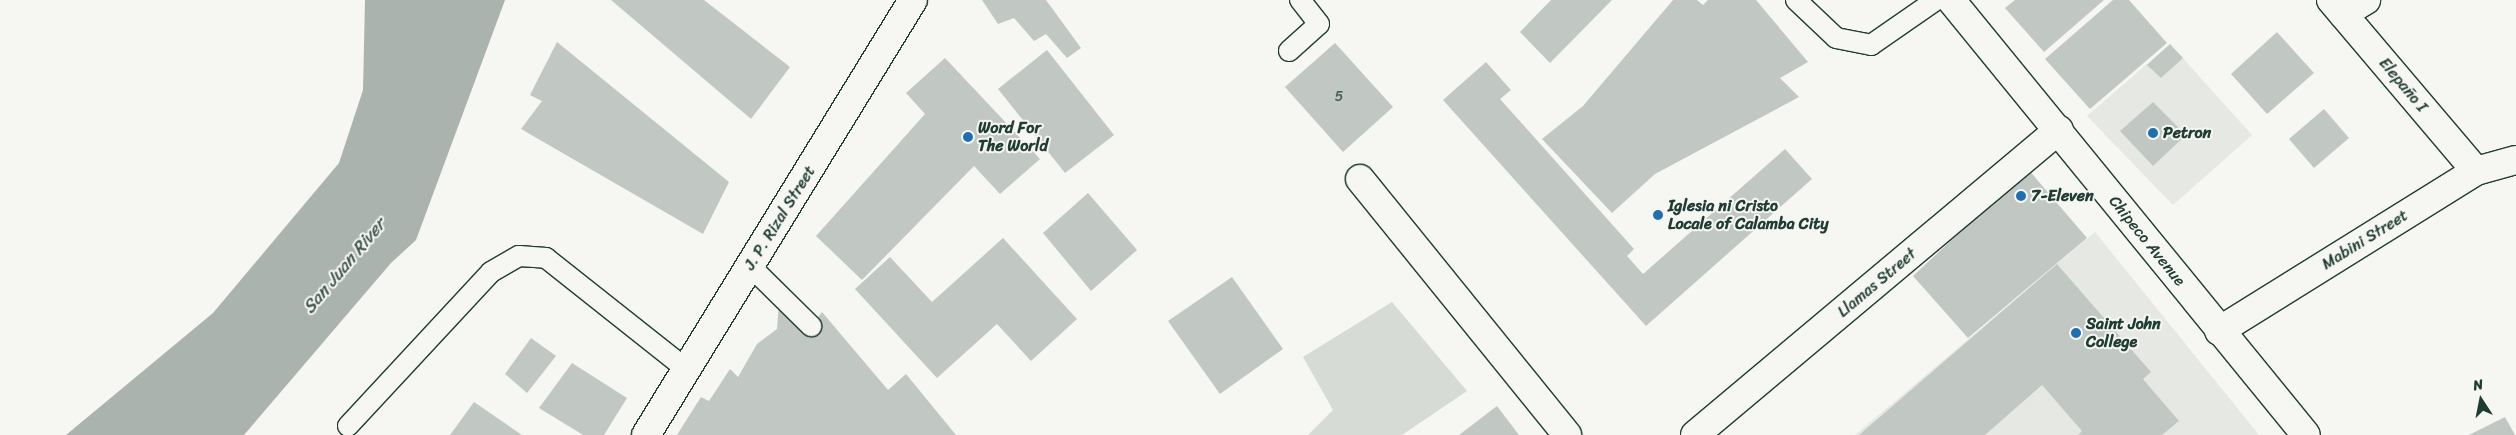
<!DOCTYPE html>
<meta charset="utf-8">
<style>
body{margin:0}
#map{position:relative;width:2516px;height:435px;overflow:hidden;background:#f6f6f2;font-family:Sriracha,sans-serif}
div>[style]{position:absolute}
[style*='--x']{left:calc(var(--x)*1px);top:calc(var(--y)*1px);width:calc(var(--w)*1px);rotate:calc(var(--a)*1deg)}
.built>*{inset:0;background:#e6e8e4}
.green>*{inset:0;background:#d6dbd6}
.water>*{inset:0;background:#aab3ae}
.building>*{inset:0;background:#c1c8c3}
.roads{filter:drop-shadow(1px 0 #1f3d34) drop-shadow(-1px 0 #1f3d34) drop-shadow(0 1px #1f3d34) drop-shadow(0 -1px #1f3d34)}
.service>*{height:20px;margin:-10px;padding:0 10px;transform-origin:10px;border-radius:10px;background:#f6f6f2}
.minor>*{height:28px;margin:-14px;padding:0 14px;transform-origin:14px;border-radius:14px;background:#f6f6f2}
.secondary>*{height:28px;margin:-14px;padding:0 14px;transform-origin:14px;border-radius:14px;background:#f6f6f2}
.dots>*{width:14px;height:14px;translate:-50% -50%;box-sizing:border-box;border:2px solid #f6f6f2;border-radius:50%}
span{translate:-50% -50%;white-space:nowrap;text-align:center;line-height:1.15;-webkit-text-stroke:4px #f6f6f2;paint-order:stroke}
.number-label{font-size:14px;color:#486058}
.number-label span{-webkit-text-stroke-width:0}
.street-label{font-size:16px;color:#1f3d34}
.poi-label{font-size:16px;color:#1f3d34;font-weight:700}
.left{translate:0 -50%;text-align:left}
.water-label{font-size:18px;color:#425a52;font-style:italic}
.north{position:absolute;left:2456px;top:375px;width:50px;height:50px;-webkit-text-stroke:4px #f6f6f2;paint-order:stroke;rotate:349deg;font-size:14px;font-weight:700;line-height:20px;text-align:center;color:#1f3d34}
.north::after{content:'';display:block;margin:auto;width:18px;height:22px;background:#1f3d34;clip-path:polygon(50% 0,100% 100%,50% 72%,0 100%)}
</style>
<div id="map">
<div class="built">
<i style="clip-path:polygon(2170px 44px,2252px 135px,2173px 205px,2087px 116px)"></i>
<i style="clip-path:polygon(2095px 232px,2259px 435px,1855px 435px)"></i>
</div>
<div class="green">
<i style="clip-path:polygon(1392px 302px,1467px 391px,1402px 435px,1308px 435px,1333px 410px,1303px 357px)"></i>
</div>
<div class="water">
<i style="clip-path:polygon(365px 0,505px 0,416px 240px,391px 263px,244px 435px,66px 435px,213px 313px,339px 163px,363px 90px)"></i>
</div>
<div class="building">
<i style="clip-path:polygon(611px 0,704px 0,790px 67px,751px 119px)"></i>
<i style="clip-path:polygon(982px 0,1046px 0,1081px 48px,1067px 58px,1046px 34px,1034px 41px,1014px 18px,998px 24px)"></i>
<i style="clip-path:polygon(1551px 0,1612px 0,1550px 63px,1520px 32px)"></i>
<i style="clip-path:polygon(1673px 0,1697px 0,1703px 5px,1708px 0,1756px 0,1808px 62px,1780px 78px,1799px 97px,1655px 174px,1612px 213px,1542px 139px,1583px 106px)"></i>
<i style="clip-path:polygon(2015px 0,2104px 0,2044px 52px,2005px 8px)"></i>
<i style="clip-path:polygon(2113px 0,2129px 0,2167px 43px,2090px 109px,2045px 59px)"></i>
<i style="clip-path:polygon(2277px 32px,2314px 73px,2267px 114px,2231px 74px)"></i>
<i style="clip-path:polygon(557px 42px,729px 182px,703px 234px,521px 129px,542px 101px,530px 95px)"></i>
<i style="clip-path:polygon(1335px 43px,1393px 107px,1343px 152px,1285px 87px)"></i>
<i style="clip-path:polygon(2170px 44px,2183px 58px,2161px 78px,2147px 65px)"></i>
<i style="clip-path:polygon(1047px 50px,1114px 135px,1065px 173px,998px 89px)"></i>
<i style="clip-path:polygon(945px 58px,1040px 159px,1000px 194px,974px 166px,862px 280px,816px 236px,925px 114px,906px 93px)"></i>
<i style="clip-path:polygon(1486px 62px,1511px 90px,1500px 99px,1634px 249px,1627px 256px,1643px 274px,1785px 149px,1812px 179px,1646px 326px,1443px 100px)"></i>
<i style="clip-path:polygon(2153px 102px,2186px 135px,2153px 166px,2120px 131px)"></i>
<i style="clip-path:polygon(2324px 109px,2349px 138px,2314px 168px,2289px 139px)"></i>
<i style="clip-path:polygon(2028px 169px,2087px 238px,1968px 338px,1913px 276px)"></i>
<i style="clip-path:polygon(1088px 193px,1137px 250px,1091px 291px,1043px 233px)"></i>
<i style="clip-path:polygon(1003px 238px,1077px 319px,1031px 361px,997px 324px,937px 378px,855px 289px,890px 257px,932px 302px)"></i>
<i style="clip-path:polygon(2057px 264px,2151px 372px,2143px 379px,2179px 421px,2162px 435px,2078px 435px,2082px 431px,2042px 385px,1985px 435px,1859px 435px)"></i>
<i style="clip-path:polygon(1232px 277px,1283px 349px,1220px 394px,1168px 321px)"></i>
<i style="clip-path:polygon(779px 301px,810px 327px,822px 312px,888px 390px,906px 374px,956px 435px,677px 435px,701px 397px,709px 401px,730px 369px,738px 377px,757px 344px,777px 329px)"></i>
<i style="clip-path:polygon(531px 338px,556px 356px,527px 393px,505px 374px)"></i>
<i style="clip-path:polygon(572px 363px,627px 398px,604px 435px,583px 435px,539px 408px)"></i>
<i style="clip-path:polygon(474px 402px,522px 435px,450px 435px)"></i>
<i style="clip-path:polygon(1497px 406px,1519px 435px,1459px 435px)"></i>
<i style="clip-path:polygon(2505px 417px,2515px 435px,2469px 435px)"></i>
</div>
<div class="roads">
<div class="service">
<i style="--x:1796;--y:0;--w:55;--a:43.5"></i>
<i style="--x:1836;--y:38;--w:36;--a:11"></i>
<i style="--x:1871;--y:45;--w:79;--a:-34.7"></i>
<i style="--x:1289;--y:51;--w:40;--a:-42"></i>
<i style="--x:1319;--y:24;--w:31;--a:-128"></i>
<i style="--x:750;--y:266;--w:86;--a:44.5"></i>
<i style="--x:348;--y:426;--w:210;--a:-47.1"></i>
<i style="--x:491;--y:272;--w:32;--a:-30"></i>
<i style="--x:519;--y:256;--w:27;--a:4"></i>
<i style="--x:546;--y:258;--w:179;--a:38.4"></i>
</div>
<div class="minor">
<i style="--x:2331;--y:0;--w:224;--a:49.7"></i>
<i style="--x:2343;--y:14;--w:27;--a:-31"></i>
<i style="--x:1360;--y:179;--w:329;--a:51"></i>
<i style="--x:2219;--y:331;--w:303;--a:-31.9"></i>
<i style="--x:2476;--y:171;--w:41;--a:-15.4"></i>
<i style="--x:1695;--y:435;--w:475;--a:-40"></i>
</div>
<div class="secondary">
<i style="--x:1951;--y:0;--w:561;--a:50.78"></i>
<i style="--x:646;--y:435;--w:510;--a:-58.46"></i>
</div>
</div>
<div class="dots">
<i style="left:2153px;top:133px;background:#1f6fb2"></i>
<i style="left:968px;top:137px;background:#1f6fb2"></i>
<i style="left:2021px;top:196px;background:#1f6fb2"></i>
<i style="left:1658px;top:215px;background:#1f6fb2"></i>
<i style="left:2076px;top:333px;background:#1f6fb2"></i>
</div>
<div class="number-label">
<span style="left:1339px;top:97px">5</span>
</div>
<div class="street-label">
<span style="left:2403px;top:85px;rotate:50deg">Elepaño I</span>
<span style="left:780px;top:218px;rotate:-58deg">J. P. Rizal Street</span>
<span style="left:2365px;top:240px;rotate:-32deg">Mabini Street</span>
<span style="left:2147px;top:241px;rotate:51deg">Chipeco Avenue</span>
<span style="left:1877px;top:283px;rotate:-40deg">Llamas Street</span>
</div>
<div class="poi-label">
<span class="left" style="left:978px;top:137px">Word For<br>The World</span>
<span class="left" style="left:2163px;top:133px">Petron</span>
<span class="left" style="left:2031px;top:196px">7-Eleven</span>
<span class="left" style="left:1668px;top:215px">Iglesia ni Cristo<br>Locale of Calamba City</span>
<span class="left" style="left:2086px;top:333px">Saint John<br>College</span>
</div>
<div class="water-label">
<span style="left:344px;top:266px;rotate:-50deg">San Juan River</span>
</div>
<div class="north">N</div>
</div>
